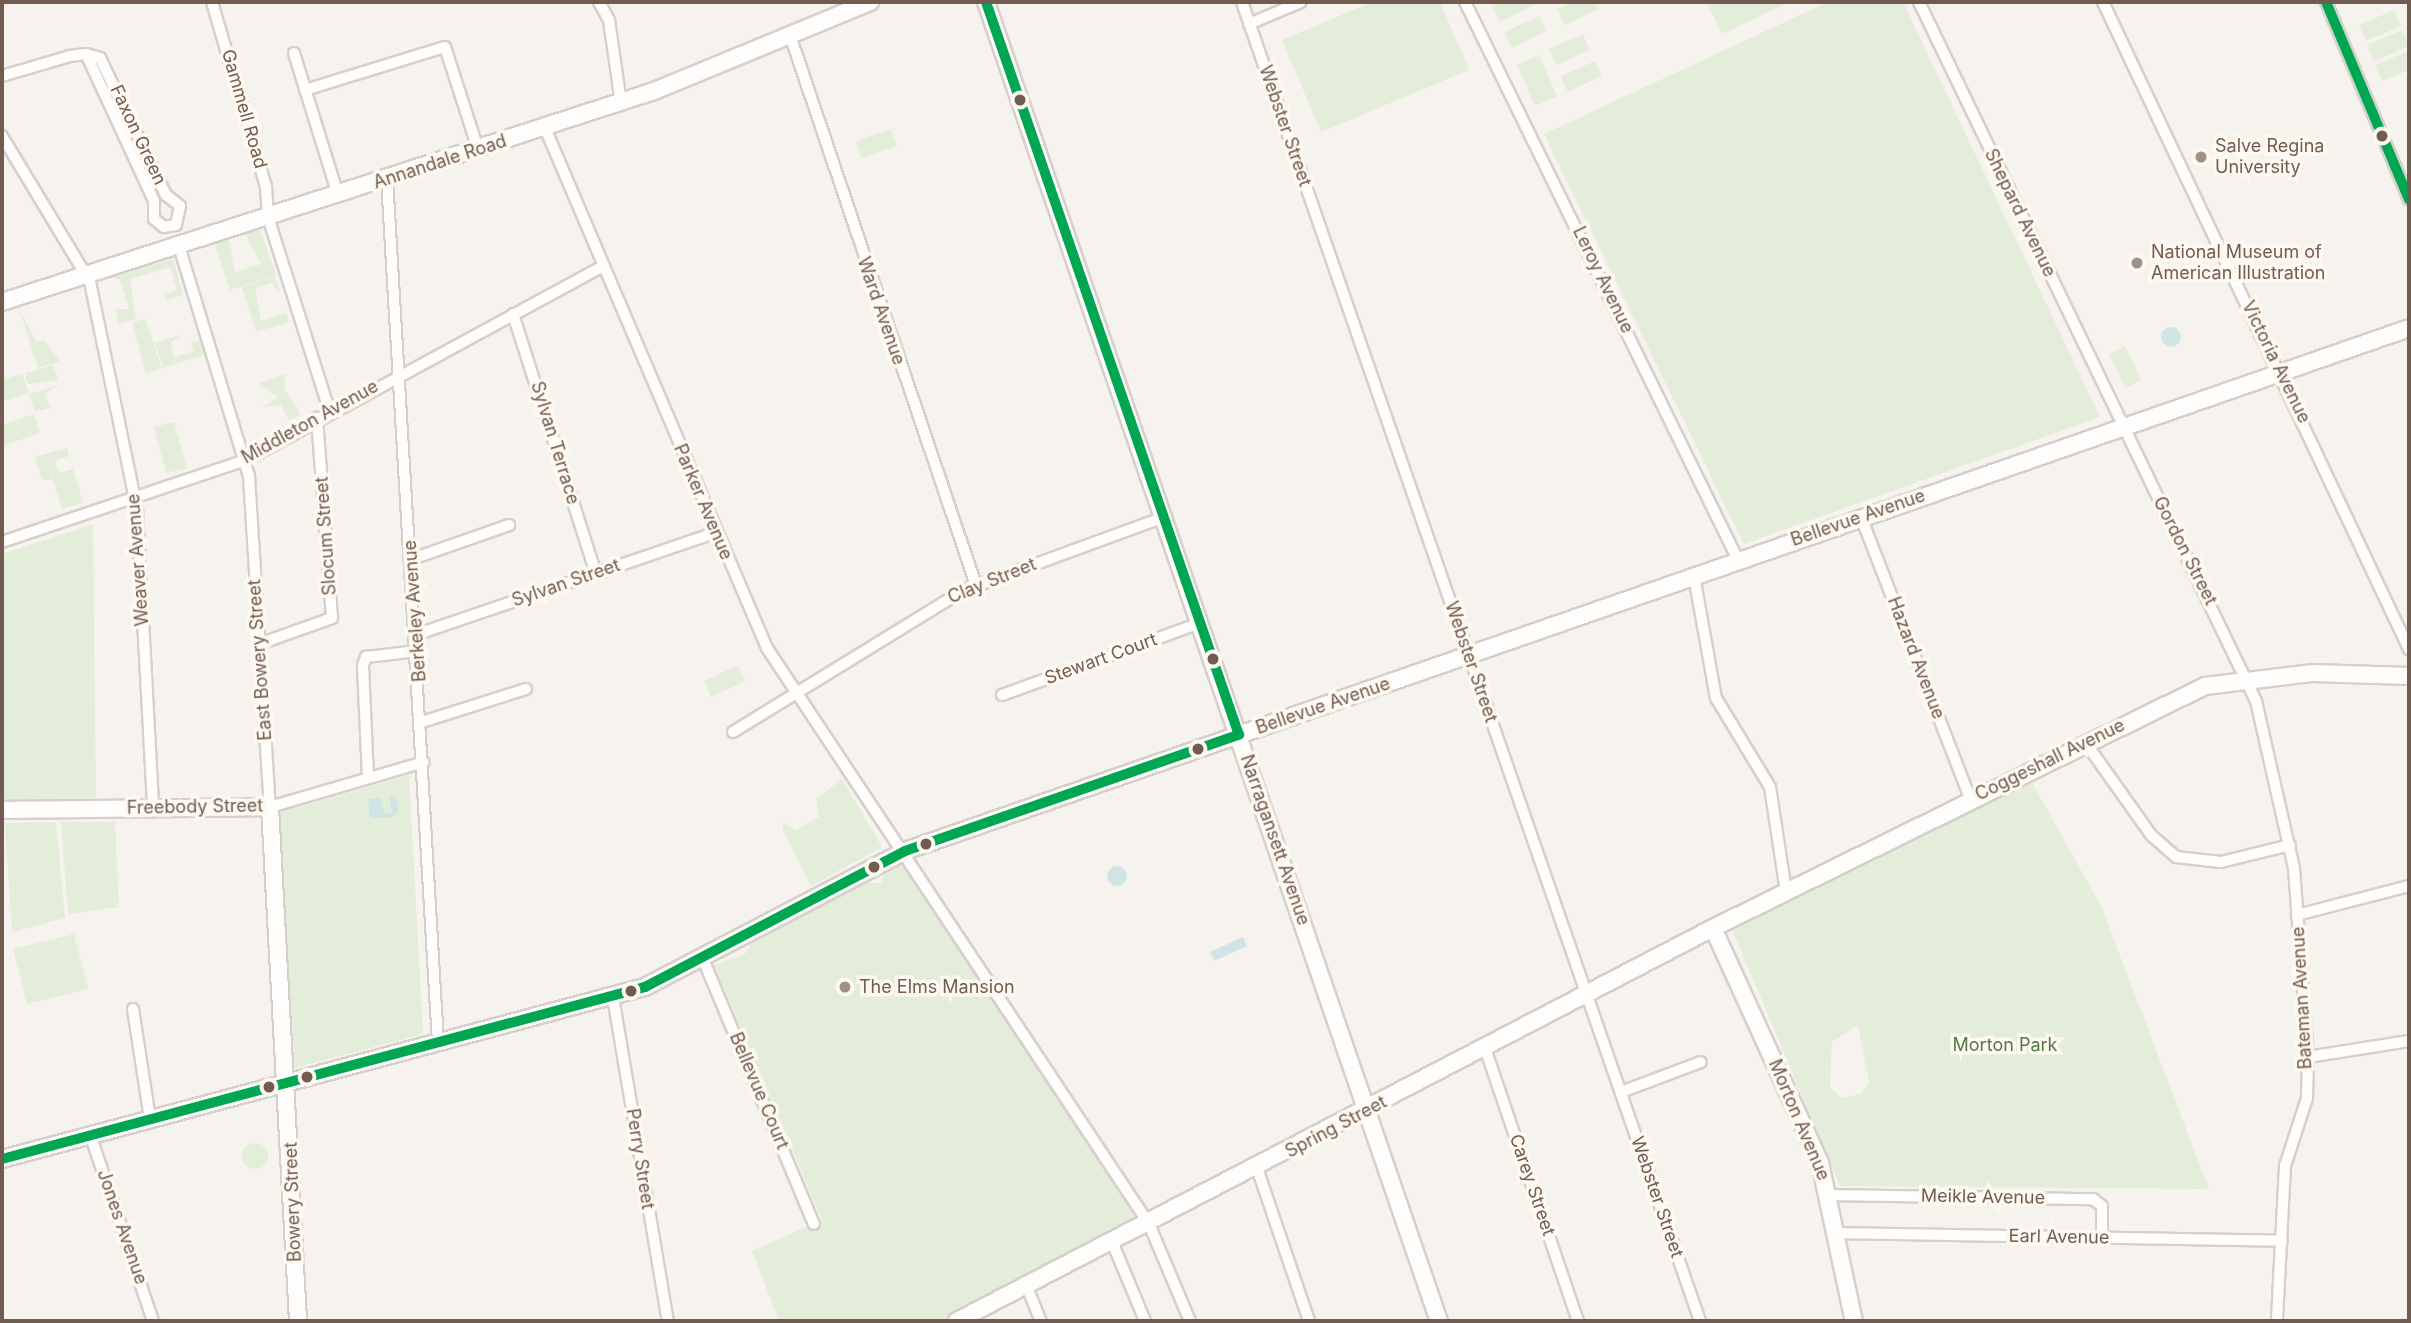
<!DOCTYPE html>
<style>
body{margin:0}
#map{position:relative;width:2411px;height:1323px;overflow:hidden;background:#f6f3ee;font-family:Inter,sans-serif}
div>[style]{position:absolute}
[style*='--x']{left:calc(var(--x)*1px);top:calc(var(--y)*1px);width:calc(var(--w)*1px);rotate:calc(var(--a)*1deg)}
.green>*{inset:0;background:#e4ecda}
.round{border-radius:50%}
.water>*{inset:0;background:#d0e4e6}
.roads{filter:drop-shadow(2px 0 #d6d0cc) drop-shadow(-2px 0 #d6d0cc) drop-shadow(0 2px #d6d0cc) drop-shadow(0 -2px #d6d0cc)}
.street>*{height:10px;margin:-5px;padding:0 5px;transform-origin:5px;border-radius:5px;background:#fefdfc}
.secondary>*{height:16px;margin:-8px;padding:0 8px;transform-origin:8px;border-radius:8px;background:#fefdfc}
.bus-1>*{height:10px;margin:-5px;padding:0 5px;transform-origin:5px;border-radius:5px;background:#00a651}
.dots>*{width:19px;height:19px;translate:-50% -50%;box-sizing:border-box;border:4px solid #fdf8f0;border-radius:50%}
span{translate:-50% -50%;white-space:nowrap;text-align:center;line-height:1.15;-webkit-text-stroke:7px #fdf8f0;paint-order:stroke}
.street-label{font-size:18px;color:#725c50}
.poi-label{font-size:18px;color:#725c50}
.left{translate:0 -50%;text-align:left}
.park-label{font-size:18px;color:#567749}
.frame{position:absolute;inset:0;border:4px solid #725c50;pointer-events:none}
</style>
<div id="map">
<div class="green">
<i style="clip-path:polygon(1372px 2px,1440px 2px,1469px 70px,1321px 132px,1282px 40px)"></i>
<i style="clip-path:polygon(1501px 2px,1532px 2px,1534px 5px,1500px 22px,1492px 6px)"></i>
<i style="clip-path:polygon(1573px 2px,1595px 2px,1598px 9px,1565px 25px,1557px 9px)"></i>
<i style="clip-path:polygon(1706px 2px,1790px 2px,1722px 34px)"></i>
<i style="clip-path:polygon(1828px 2px,1903px 2px,2100px 417px,1744px 544px,1544px 134px)"></i>
<i style="clip-path:polygon(2394px 10px,2401px 26px,2366px 41px,2359px 25px)"></i>
<i style="clip-path:polygon(1539px 16px,1546px 31px,1512px 48px,1505px 32px)"></i>
<i style="clip-path:polygon(2402px 30px,2409px 46px,2374px 61px,2367px 45px)"></i>
<i style="clip-path:polygon(1583px 34px,1590px 50px,1556px 65px,1549px 49px)"></i>
<i style="clip-path:polygon(2409px 51px,2409px 70px,2382px 81px,2375px 65px)"></i>
<i style="clip-path:polygon(1539px 55px,1557px 96px,1535px 106px,1517px 65px)"></i>
<i style="clip-path:polygon(1595px 61px,1602px 76px,1568px 92px,1561px 76px)"></i>
<i style="clip-path:polygon(891px 129px,897px 146px,861px 158px,856px 141px)"></i>
<i style="clip-path:polygon(260px 229px,276px 275px,230px 290px,214px 243px,229px 239px,235px 272px,261px 264px,245px 233px)"></i>
<i style="clip-path:polygon(173px 259px,183px 295px,166px 300px,165px 294px,177px 290px,170px 267px,130px 279px,136px 319px,119px 324px,115px 309px,129px 309px,120px 280px,111px 277px)"></i>
<i style="clip-path:polygon(275px 276px,281px 296px,272px 283px,255px 288px,261px 321px,286px 313px,289px 322px,256px 332px,242px 287px)"></i>
<i style="clip-path:polygon(19px 308px,36px 342px,44px 340px,60px 361px,38px 368px)"></i>
<i style="clip-path:polygon(145px 319px,162px 368px,146px 373px,132px 323px)"></i>
<i style="clip-path:polygon(185px 334px,170px 342px,174px 357px,194px 351px,191px 343px,200px 340px,204px 355px,163px 368px,155px 343px)"></i>
<i style="clip-path:polygon(2125px 346px,2141px 380px,2125px 388px,2109px 354px)"></i>
<i style="clip-path:polygon(53px 365px,58px 380px,74px 378px,28px 384px,25px 373px)"></i>
<i style="clip-path:polygon(22px 374px,29px 393px,2px 402px,2px 380px)"></i>
<i style="clip-path:polygon(285px 374px,285px 390px,301px 414px,289px 421px,281px 405px,262px 407px,278px 397px,259px 383px)"></i>
<i style="clip-path:polygon(59px 385px,45px 393px,50px 408px,35px 412px,29px 394px)"></i>
<i style="clip-path:polygon(34px 414px,40px 433px,2px 446px,2px 425px)"></i>
<i style="clip-path:polygon(174px 422px,187px 468px,166px 473px,154px 427px)"></i>
<i style="clip-path:polygon(67px 448px,69px 456px,55px 461px,59px 473px,73px 469px,83px 503px,62px 509px,51px 473px,52px 480px,42px 480px,35px 457px)"></i>
<i style="clip-path:polygon(93px 524px,96px 802px,2px 801px,2px 554px)"></i>
<i style="clip-path:polygon(738px 665px,745px 681px,711px 697px,704px 681px)"></i>
<i style="clip-path:polygon(409px 775px,423px 1034px,295px 1068px,278px 813px)"></i>
<i style="clip-path:polygon(842px 779px,882px 847px,811px 886px,782px 828px,784px 822px,795px 830px,819px 817px,816px 799px)"></i>
<i style="clip-path:polygon(evenodd,2030px 779px,2101px 906px,2209px 1189px,1840px 1186px,1732px 929px,2030px 779px,1858px 1025px,1869px 1082px,1861px 1094px,1841px 1098px,1830px 1087px,1832px 1042px,1858px 1025px)"></i>
<i style="clip-path:polygon(56px 822px,65px 918px,12px 932px,5px 823px)"></i>
<i style="clip-path:polygon(61px 822px,115px 822px,119px 907px,68px 914px)"></i>
<i style="clip-path:polygon(904px 864px,1137px 1221px,940px 1321px,779px 1321px,752px 1251px,822px 1220px,714px 965px,745px 954px,752px 942px,825px 902px,864px 883px,881px 883px,884px 873px)"></i>
<i style="clip-path:polygon(74px 934px,88px 989px,27px 1004px,13px 949px)"></i>
<i class="round" style="left:242px;top:1143px;width:26px;height:26px"></i>
</div>
<div class="water">
<i class="round" style="left:2161px;top:327px;width:20px;height:20px"></i>
<i style="clip-path:polygon(389px 794px,399px 803px,397px 813px,390px 818px,370px 818px,368px 799px,381px 798px,384px 812px,392px 814px)"></i>
<i class="round" style="left:1107px;top:866px;width:20px;height:20px"></i>
<i style="clip-path:polygon(1243px 937px,1247px 946px,1214px 961px,1210px 952px)"></i>
</div>
<div class="roads">
<div class="street">
<i style="--x:212;--y:2;--w:193;--a:73.7"></i>
<i style="--x:266;--y:187;--w:30;--a:86"></i>
<i style="--x:268;--y:217;--w:205;--a:72.4"></i>
<i style="--x:599;--y:2;--w:21;--a:61"></i>
<i style="--x:609;--y:20;--w:84;--a:81.8"></i>
<i style="--x:1242;--y:2;--w:1396;--a:70.85"></i>
<i style="--x:1465;--y:2;--w:621;--a:63.93"></i>
<i style="--x:1919;--y:2;--w:776;--a:64.26"></i>
<i style="--x:2256;--y:701;--w:171;--a:77.2"></i>
<i style="--x:2294;--y:868;--w:190;--a:85.8"></i>
<i style="--x:2308;--y:1057;--w:41;--a:91.4"></i>
<i style="--x:2307;--y:1098;--w:71;--a:107.9"></i>
<i style="--x:2285;--y:1166;--w:155;--a:93"></i>
<i style="--x:2103;--y:2;--w:716;--a:64.69"></i>
<i style="--x:2326;--y:2;--w:214;--a:67.2"></i>
<i style="--x:1249;--y:24;--w:56;--a:-22.9"></i>
<i style="--x:790;--y:35;--w:581;--a:71.32"></i>
<i style="--x:294;--y:53;--w:149;--a:72.8"></i>
<i style="--x:2;--y:76;--w:71;--a:-16.4"></i>
<i style="--x:70;--y:56;--w:16;--a:-7"></i>
<i style="--x:86;--y:54;--w:15;--a:16"></i>
<i style="--x:100;--y:58;--w:152;--a:64.3"></i>
<i style="--x:166;--y:195;--w:18;--a:38"></i>
<i style="--x:180;--y:206;--w:19;--a:102"></i>
<i style="--x:176;--y:225;--w:12;--a:171"></i>
<i style="--x:164;--y:227;--w:13;--a:-141"></i>
<i style="--x:154;--y:219;--w:18;--a:-90"></i>
<i style="--x:154;--y:201;--w:162;--a:-114.8"></i>
<i style="--x:305;--y:90;--w:146;--a:-17.1"></i>
<i style="--x:445;--y:47;--w:107;--a:72.1"></i>
<i style="--x:545;--y:128;--w:565;--a:66.88"></i>
<i style="--x:767;--y:648;--w:691;--a:56.45"></i>
<i style="--x:1149;--y:1224;--w:105;--a:67.1"></i>
<i style="--x:2;--y:136;--w:170;--a:58.9"></i>
<i style="--x:90;--y:282;--w:232;--a:78.3"></i>
<i style="--x:137;--y:509;--w:298;--a:86.9"></i>
<i style="--x:387;--y:179;--w:866;--a:86.62"></i>
<i style="--x:179;--y:246;--w:240;--a:73.1"></i>
<i style="--x:249;--y:476;--w:332;--a:86.4"></i>
<i style="--x:270;--y:807;--w:160;--a:-16.3"></i>
<i style="--x:513;--y:314;--w:273;--a:72.3"></i>
<i style="--x:1861;--y:517;--w:301;--a:68.8"></i>
<i style="--x:2;--y:542;--w:257;--a:-18.6"></i>
<i style="--x:246;--y:460;--w:406;--a:-28.5"></i>
<i style="--x:412;--y:559;--w:103;--a:-19.3"></i>
<i style="--x:1694;--y:576;--w:124;--a:79.8"></i>
<i style="--x:1716;--y:698;--w:104;--a:58.8"></i>
<i style="--x:1770;--y:787;--w:106;--a:81.3"></i>
<i style="--x:418;--y:634;--w:314;--a:-18.8"></i>
<i style="--x:259;--y:644;--w:77;--a:-19.6"></i>
<i style="--x:332;--y:618;--w:201;--a:-94.3"></i>
<i style="--x:1002;--y:695;--w:211;--a:-20"></i>
<i style="--x:422;--y:722;--w:109;--a:-17.6"></i>
<i style="--x:733;--y:732;--w:269;--a:-31.6"></i>
<i style="--x:962;--y:591;--w:215;--a:-20.1"></i>
<i style="--x:2085;--y:742;--w:114;--a:54.6"></i>
<i style="--x:2151;--y:835;--w:33;--a:41"></i>
<i style="--x:2176;--y:857;--w:45;--a:6.3"></i>
<i style="--x:2221;--y:862;--w:71;--a:-13.8"></i>
<i style="--x:368;--y:777;--w:112;--a:-92.6"></i>
<i style="--x:363;--y:665;--w:9;--a:-69"></i>
<i style="--x:366;--y:657;--w:52;--a:-6.6"></i>
<i style="--x:2297;--y:915;--w:116;--a:-14.5"></i>
<i style="--x:703;--y:959;--w:287;--a:67.3"></i>
<i style="--x:613;--y:997;--w:329;--a:80.4"></i>
<i style="--x:133;--y:1009;--w:111;--a:81.2"></i>
<i style="--x:1485;--y:1048;--w:288;--a:71.2"></i>
<i style="--x:2308;--y:1057;--w:102;--a:-9"></i>
<i style="--x:1621;--y:1092;--w:85;--a:-20.6"></i>
<i style="--x:90;--y:1134;--w:197;--a:71.4"></i>
<i style="--x:1257;--y:1168;--w:162;--a:71.2"></i>
<i style="--x:1829;--y:1195;--w:264;--a:0.9"></i>
<i style="--x:2093;--y:1199;--w:11;--a:38"></i>
<i style="--x:2102;--y:1206;--w:32;--a:90"></i>
<i style="--x:1836;--y:1233;--w:446;--a:1"></i>
<i style="--x:1113;--y:1244;--w:83;--a:67.4"></i>
<i style="--x:1027;--y:1287;--w:37;--a:68"></i>
</div>
<div class="secondary">
<i style="--x:986;--y:2;--w:1395;--a:71.05"></i>
<i style="--x:2;--y:302;--w:685;--a:-17.93"></i>
<i style="--x:654;--y:91;--w:234;--a:-22.4"></i>
<i style="--x:2;--y:810;--w:268;--a:-0.6"></i>
<i style="--x:270;--y:807;--w:515;--a:86.88"></i>
<i style="--x:1713;--y:928;--w:258;--a:65.5"></i>
<i style="--x:1820;--y:1163;--w:162;--a:77.9"></i>
<i style="--x:2;--y:1159;--w:666;--a:-14.98"></i>
<i style="--x:645;--y:987;--w:293;--a:-27.6"></i>
<i style="--x:905;--y:851;--w:1592;--a:-19.17"></i>
<i style="--x:957;--y:1321;--w:852;--a:-27.47"></i>
<i style="--x:1713;--y:928;--w:548;--a:-26.19"></i>
<i style="--x:2205;--y:686;--w:109;--a:-6.9"></i>
<i style="--x:2313;--y:673;--w:96;--a:1.8"></i>
</div>
</div>
<div class="bus-1">
<i style="--x:986;--y:2;--w:775;--a:70.96"></i>
<i style="--x:2326;--y:2;--w:214;--a:67.2"></i>
<i style="--x:2;--y:1159;--w:666;--a:-14.98"></i>
<i style="--x:645;--y:987;--w:293;--a:-27.6"></i>
<i style="--x:905;--y:851;--w:354;--a:-19.2"></i>
</div>
<div class="dots">
<i style="left:1020px;top:100px;background:#725c50"></i>
<i style="left:2382px;top:136px;background:#725c50"></i>
<i style="left:2201px;top:157px;background:#a09187"></i>
<i style="left:2137px;top:263px;background:#a09187"></i>
<i style="left:1213px;top:659px;background:#725c50"></i>
<i style="left:1198px;top:749px;background:#725c50"></i>
<i style="left:926px;top:844px;background:#725c50"></i>
<i style="left:874px;top:867px;background:#725c50"></i>
<i style="left:845px;top:987px;background:#a09187"></i>
<i style="left:631px;top:991px;background:#725c50"></i>
<i style="left:307px;top:1077px;background:#725c50"></i>
<i style="left:269px;top:1087px;background:#725c50"></i>
</div>
<div class="street-label">
<span style="left:244px;top:109px;rotate:74deg">Gammell Road</span>
<span style="left:1285px;top:126px;rotate:71deg">Webster Street</span>
<span style="left:138px;top:135px;rotate:65deg">Faxon Green</span>
<span style="left:440px;top:162px;rotate:-18deg">Annandale Road</span>
<span style="left:2020px;top:213px;rotate:64deg">Shepard Avenue</span>
<span style="left:1603px;top:280px;rotate:64deg">Leroy Avenue</span>
<span style="left:881px;top:311px;rotate:71deg">Ward Avenue</span>
<span style="left:2276px;top:362px;rotate:64deg">Victoria Avenue</span>
<span style="left:310px;top:422px;rotate:-29deg">Middleton Avenue</span>
<span style="left:555px;top:443px;rotate:73deg">Sylvan Terrace</span>
<span style="left:703px;top:502px;rotate:67deg">Parker Avenue</span>
<span style="left:1858px;top:518px;rotate:-19deg">Bellevue Avenue</span>
<span style="left:326px;top:536px;rotate:-94deg">Slocum Street</span>
<span style="left:2185px;top:551px;rotate:63deg">Gordon Street</span>
<span style="left:138px;top:560px;rotate:-94deg">Weaver Avenue</span>
<span style="left:992px;top:581px;rotate:-22deg">Clay Street</span>
<span style="left:566px;top:583px;rotate:-19deg">Sylvan Street</span>
<span style="left:415px;top:611px;rotate:-94deg">Berkeley Avenue</span>
<span style="left:1916px;top:658px;rotate:69deg">Hazard Avenue</span>
<span style="left:1101px;top:659px;rotate:-20deg">Stewart Court</span>
<span style="left:260px;top:660px;rotate:-94deg">East Bowery Street</span>
<span style="left:1471px;top:662px;rotate:71deg">Webster Street</span>
<span style="left:1323px;top:706px;rotate:-19deg">Bellevue Avenue</span>
<span style="left:2050px;top:760px;rotate:-26deg">Coggeshall Avenue</span>
<span style="left:195px;top:807px;rotate:-1deg">Freebody Street</span>
<span style="left:1275px;top:840px;rotate:71deg">Narragansett Avenue</span>
<span style="left:2302px;top:998px;rotate:-93deg">Bateman Avenue</span>
<span style="left:759px;top:1091px;rotate:67deg">Bellevue Court</span>
<span style="left:1799px;top:1120px;rotate:67deg">Morton Avenue</span>
<span style="left:1336px;top:1127px;rotate:-28deg">Spring Street</span>
<span style="left:640px;top:1159px;rotate:81deg">Perry Street</span>
<span style="left:1532px;top:1185px;rotate:71deg">Carey Street</span>
<span style="left:1657px;top:1197px;rotate:71deg">Webster Street</span>
<span style="left:1983px;top:1197px;rotate:1deg">Meikle Avenue</span>
<span style="left:293px;top:1202px;rotate:-92deg">Bowery Street</span>
<span style="left:122px;top:1227px;rotate:71deg">Jones Avenue</span>
<span style="left:2059px;top:1237px;rotate:1deg">Earl Avenue</span>
</div>
<div class="poi-label">
<span class="left" style="left:2215px;top:157px">Salve Regina<br>University</span>
<span class="left" style="left:2151px;top:263px">National Museum of<br>American Illustration</span>
<span class="left" style="left:859px;top:987px">The Elms Mansion</span>
</div>
<div class="park-label">
<span style="left:2005px;top:1045px">Morton Park</span>
</div>
<div class="frame"></div>
</div>
